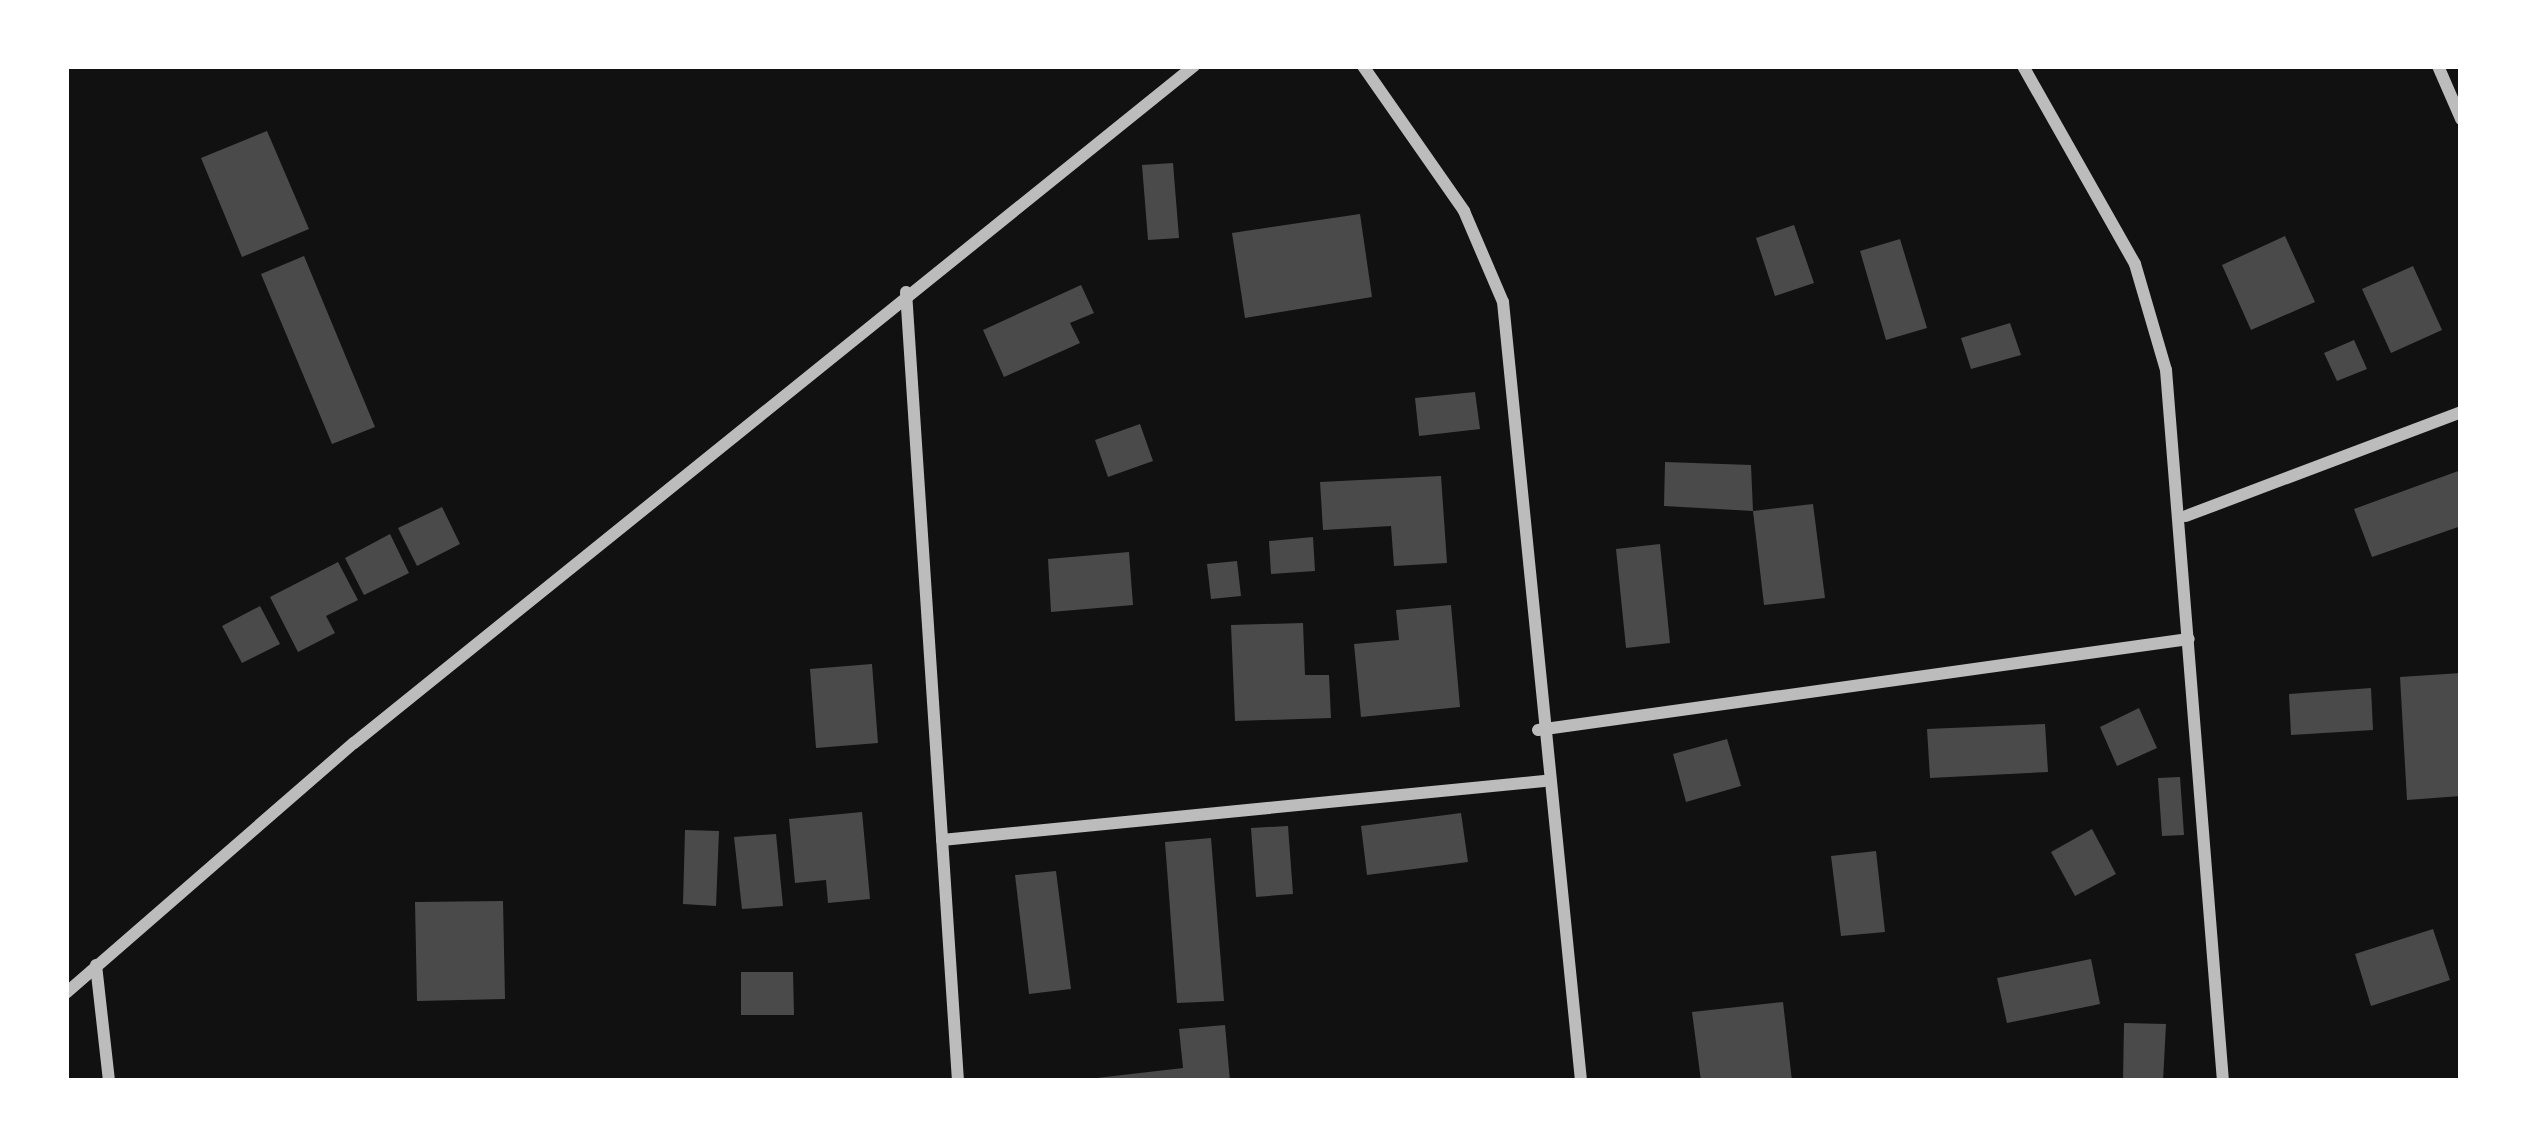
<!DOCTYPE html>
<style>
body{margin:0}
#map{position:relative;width:2527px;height:1147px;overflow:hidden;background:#111;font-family:Inter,sans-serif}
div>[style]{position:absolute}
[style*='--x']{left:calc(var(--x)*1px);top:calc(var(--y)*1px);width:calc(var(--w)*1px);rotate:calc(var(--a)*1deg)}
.building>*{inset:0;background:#4a4a4a}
.minor>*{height:12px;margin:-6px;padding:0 6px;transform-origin:6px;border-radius:6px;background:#bcbcbc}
span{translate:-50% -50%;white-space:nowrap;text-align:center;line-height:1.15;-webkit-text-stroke:10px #fff;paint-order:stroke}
.frame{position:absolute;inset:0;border:69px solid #fff;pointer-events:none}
</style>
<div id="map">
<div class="building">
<i style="clip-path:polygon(267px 131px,309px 229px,242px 257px,201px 158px)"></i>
<i style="clip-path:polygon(1173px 163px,1179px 238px,1148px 240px,1142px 165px)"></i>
<i style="clip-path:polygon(1360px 214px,1372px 297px,1245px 318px,1232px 233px)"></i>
<i style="clip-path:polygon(1794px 225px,1814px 283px,1775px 296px,1756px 238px)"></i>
<i style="clip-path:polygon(2285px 236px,2315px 302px,2251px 330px,2222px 265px)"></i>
<i style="clip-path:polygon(1900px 239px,1927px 328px,1886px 340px,1860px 251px)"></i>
<i style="clip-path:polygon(304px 256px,375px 427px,332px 444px,261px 274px)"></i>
<i style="clip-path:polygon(2413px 266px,2442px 330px,2391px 353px,2362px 289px)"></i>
<i style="clip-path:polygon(1081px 285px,1094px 313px,1070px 323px,1080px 343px,1004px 377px,983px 330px)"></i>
<i style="clip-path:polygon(2010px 323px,2021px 355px,1971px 369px,1961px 338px)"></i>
<i style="clip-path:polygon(2354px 340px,2367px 369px,2337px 381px,2324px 353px)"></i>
<i style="clip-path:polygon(1475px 392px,1480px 429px,1419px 436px,1415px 398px)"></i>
<i style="clip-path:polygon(1140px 424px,1153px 461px,1108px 477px,1095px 440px)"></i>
<i style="clip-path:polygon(1665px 462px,1751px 465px,1753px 511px,1664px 506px)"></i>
<i style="clip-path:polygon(2461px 470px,2461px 526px,2372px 557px,2354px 509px)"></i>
<i style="clip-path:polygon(1441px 476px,1447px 563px,1394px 566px,1391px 526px,1323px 530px,1320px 482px)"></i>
<i style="clip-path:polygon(1813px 504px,1825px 598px,1764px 605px,1753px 511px)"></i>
<i style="clip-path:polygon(442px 507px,460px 544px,417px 566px,398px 528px)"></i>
<i style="clip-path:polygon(390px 534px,409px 573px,364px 595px,345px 558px)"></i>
<i style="clip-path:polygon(1313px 537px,1315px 571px,1271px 574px,1269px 541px)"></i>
<i style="clip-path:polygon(1660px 544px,1670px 643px,1626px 648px,1616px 549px)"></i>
<i style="clip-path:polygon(1129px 552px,1133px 605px,1051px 612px,1048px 559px)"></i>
<i style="clip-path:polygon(1237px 561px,1241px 596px,1211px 599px,1207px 564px)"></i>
<i style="clip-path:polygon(338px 562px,358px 600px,326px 616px,335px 633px,298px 652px,270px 597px)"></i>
<i style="clip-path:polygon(1451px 605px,1460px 707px,1361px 717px,1354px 644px,1399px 640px,1396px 610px)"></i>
<i style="clip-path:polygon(260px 606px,280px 644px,242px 663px,222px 626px)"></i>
<i style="clip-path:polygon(1303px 623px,1305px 675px,1329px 675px,1331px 718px,1235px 721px,1231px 625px)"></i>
<i style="clip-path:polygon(872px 664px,878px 743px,816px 748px,810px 669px)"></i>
<i style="clip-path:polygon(2461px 673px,2461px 796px,2407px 800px,2400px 677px)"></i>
<i style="clip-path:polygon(2371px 688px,2373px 730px,2291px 735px,2289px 694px)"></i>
<i style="clip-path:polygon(2139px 708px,2157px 748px,2117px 766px,2100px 727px)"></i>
<i style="clip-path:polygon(2045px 724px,2048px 772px,1930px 778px,1927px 729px)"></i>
<i style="clip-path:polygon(1727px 739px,1741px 786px,1686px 802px,1673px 754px)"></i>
<i style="clip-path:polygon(2180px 777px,2184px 835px,2162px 836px,2158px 778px)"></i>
<i style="clip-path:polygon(862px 812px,870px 899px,828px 903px,826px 880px,795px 883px,789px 819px)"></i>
<i style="clip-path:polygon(1461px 813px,1468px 862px,1367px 875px,1361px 826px)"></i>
<i style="clip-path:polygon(1288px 826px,1293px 894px,1256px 897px,1251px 828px)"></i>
<i style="clip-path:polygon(2092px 829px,2116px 874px,2075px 896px,2051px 852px)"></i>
<i style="clip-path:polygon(685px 830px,719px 831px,716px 906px,683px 904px)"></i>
<i style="clip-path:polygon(776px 834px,783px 906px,742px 909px,734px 837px)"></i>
<i style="clip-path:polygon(1211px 838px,1224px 1001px,1177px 1003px,1165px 842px)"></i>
<i style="clip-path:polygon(1876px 851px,1885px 932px,1841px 936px,1831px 856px)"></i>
<i style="clip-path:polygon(1056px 871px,1071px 989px,1029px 994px,1015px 875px)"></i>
<i style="clip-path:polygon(503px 901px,505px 999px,417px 1001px,415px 902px)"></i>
<i style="clip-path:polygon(2433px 929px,2450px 980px,2371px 1006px,2355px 954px)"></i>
<i style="clip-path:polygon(2091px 959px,2100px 1004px,2007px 1023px,1997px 978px)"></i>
<i style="clip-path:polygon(741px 972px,793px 972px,794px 1015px,741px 1015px)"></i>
<i style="clip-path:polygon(1783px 1002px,1792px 1081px,1701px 1081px,1692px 1012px)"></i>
<i style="clip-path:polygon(2124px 1023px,2166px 1024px,2163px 1081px,2123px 1081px)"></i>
<i style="clip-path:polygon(1225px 1025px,1230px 1081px,1071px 1081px,1183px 1068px,1179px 1029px)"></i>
</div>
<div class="minor">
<i style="--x:1363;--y:66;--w:177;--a:55.1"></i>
<i style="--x:1464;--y:211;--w:99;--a:66.8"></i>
<i style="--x:1503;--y:302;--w:783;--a:84.28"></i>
<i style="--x:2023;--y:66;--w:227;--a:60.5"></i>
<i style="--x:2135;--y:264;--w:110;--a:73.7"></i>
<i style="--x:2166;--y:370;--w:713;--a:85.42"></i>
<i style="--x:2438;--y:66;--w:58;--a:66.5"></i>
<i style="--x:906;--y:292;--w:791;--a:86.23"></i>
<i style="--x:2186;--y:516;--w:294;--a:-20.7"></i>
<i style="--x:1538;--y:730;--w:657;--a:-7.96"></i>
<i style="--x:942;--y:840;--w:605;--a:-5.6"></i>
<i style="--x:96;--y:965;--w:117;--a:83.6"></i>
<i style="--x:66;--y:993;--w:381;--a:-41"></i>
<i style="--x:354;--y:743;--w:1079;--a:-38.87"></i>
</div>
<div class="frame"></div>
</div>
